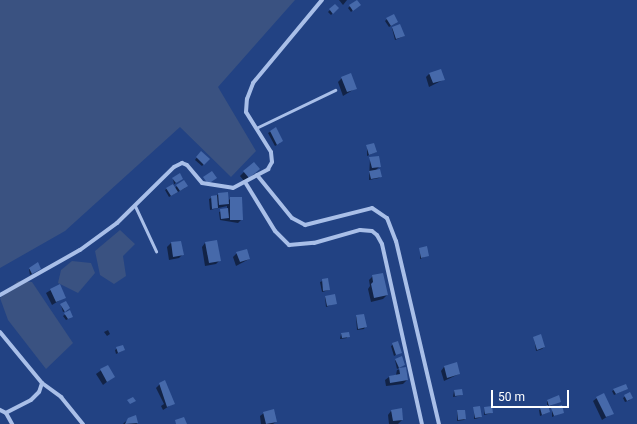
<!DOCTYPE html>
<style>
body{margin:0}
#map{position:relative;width:637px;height:424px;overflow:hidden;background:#224283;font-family:Roboto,sans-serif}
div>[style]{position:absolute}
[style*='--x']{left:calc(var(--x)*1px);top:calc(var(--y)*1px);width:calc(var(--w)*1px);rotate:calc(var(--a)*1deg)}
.water>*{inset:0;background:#3a5281}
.shadow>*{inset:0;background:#0007}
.building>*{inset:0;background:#4669aa}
.lane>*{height:3px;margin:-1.5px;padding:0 1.5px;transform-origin:1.5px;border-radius:1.5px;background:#a9bfe8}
.street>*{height:4px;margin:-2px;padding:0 2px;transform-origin:2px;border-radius:2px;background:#a9bfe8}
span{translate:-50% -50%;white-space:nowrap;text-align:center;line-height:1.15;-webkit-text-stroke:4px #224283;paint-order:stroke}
.scale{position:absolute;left:491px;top:390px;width:78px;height:18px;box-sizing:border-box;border:2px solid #fff;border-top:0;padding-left:5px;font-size:12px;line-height:14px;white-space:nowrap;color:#fff;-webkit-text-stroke:3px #224283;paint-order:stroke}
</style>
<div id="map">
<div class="water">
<i style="clip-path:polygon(0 0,295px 0,218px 87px,256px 151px,231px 177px,180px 127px,65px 231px,0 268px)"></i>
<i style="clip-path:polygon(120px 230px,135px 244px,123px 256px,126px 276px,114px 284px,100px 275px,95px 251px)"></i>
<i style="clip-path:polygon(72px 261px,91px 263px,95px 273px,78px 293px,58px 283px,61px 270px)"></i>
<i style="clip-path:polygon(18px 281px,32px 282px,73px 343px,46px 369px,8px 320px,0 298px)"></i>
</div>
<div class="shadow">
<i style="clip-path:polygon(339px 0,347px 0,343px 5px)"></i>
<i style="clip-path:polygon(356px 1px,359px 5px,351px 12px,348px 8px)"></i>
<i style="clip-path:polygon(335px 5px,338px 8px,331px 15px,328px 12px)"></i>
<i style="clip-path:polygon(387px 19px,396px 23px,389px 27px,385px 21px)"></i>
<i style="clip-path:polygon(392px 28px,404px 36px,395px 40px)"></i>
<i style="clip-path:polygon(430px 73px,443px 80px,429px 87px,426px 77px)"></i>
<i style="clip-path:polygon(342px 78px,356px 88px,343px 96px,338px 82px)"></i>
<i style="clip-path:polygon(275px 129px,280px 143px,275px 146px,268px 133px)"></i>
<i style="clip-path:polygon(367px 146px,376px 152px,367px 156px)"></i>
<i style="clip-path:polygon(201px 152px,209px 159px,202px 166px,195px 160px)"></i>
<i style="clip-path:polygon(370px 158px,380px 166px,376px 170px,381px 176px,379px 178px,369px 180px)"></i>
<i style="clip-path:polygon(258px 169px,244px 181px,240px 176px,244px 172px)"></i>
<i style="clip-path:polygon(173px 179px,180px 180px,173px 185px,175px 188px,177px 186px,185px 188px,169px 197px,165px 190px,174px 184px)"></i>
<i style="clip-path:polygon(219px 194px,227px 202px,231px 198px,242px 219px,238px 223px,220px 220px,219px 212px,227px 209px,227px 206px,210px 210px,209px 199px)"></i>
<i style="clip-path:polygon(180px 242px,183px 254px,179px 258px,169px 260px,167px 247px,171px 243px)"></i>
<i style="clip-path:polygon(205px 243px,220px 260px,216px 264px,205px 266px,202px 247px)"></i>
<i style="clip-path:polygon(420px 249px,428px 255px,420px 259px)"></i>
<i style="clip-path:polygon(237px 253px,249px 259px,236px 266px,233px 257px)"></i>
<i style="clip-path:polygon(29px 269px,38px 270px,30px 275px)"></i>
<i style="clip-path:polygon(373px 276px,387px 295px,383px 299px,371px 302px,368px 289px,370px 286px,369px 280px)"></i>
<i style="clip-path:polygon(328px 279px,329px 290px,322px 292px,320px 282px)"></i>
<i style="clip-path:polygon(59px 285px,65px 297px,52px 305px,46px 293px)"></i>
<i style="clip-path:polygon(325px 297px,336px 303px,326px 307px)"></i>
<i style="clip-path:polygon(61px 305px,68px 310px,63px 312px)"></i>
<i style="clip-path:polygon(69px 312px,70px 318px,66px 320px,63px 316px)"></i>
<i style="clip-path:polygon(356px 316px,365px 327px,364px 329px,357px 330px)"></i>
<i style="clip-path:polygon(108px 330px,110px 334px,107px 336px,104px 332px)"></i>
<i style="clip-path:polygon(348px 333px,347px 338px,340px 339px,341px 334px)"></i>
<i style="clip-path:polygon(534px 337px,544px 347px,542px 349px,536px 351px)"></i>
<i style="clip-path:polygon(398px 342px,401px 352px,394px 356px,391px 346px)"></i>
<i style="clip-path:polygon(122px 346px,124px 350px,116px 354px,115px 350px)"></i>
<i style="clip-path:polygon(395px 360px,404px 365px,397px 369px)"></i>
<i style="clip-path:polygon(107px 366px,113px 377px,103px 385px,96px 374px)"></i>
<i style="clip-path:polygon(444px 367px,459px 374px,444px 381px,441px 371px)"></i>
<i style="clip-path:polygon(405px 368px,407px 380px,403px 384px,386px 386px,385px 380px,389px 377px,396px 375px,397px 370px)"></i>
<i style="clip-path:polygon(160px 384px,174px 403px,163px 410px,161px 406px,164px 404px,156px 388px)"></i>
<i style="clip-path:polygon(627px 389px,614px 395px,612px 391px,614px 390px)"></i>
<i style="clip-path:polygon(454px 391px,462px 395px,453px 397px)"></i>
<i style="clip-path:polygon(629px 394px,630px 400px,625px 402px,623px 398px)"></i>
<i style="clip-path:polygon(597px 398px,613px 413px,602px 420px,593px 401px)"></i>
<i style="clip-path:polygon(547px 401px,560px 401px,548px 407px,549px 412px,540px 416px,539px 410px,547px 406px)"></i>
<i style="clip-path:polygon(474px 408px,481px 417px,479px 418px,474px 419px)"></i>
<i style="clip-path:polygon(485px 408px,492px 413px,484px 415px)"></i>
<i style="clip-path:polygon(552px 409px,563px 412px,552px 417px)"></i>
<i style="clip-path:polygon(391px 411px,402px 420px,398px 424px,389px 424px,388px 415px)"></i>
<i style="clip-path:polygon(457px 411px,465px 419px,464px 420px,457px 421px)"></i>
<i style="clip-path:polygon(264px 413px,276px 422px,273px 424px,261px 424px,260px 416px)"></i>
<i style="clip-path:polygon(135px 417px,137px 424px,123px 424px,125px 422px)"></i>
</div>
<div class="building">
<i style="clip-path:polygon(357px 0,361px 5px,353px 11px,349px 5px)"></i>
<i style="clip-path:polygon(335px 4px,339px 8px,333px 14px,329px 9px)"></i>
<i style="clip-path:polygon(394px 14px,398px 22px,391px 26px,386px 18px)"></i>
<i style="clip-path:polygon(400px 24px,405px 36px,396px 39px,392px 27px)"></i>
<i style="clip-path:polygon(441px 69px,445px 80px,433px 83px,429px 73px)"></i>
<i style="clip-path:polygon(351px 73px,357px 89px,347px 92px,341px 77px)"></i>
<i style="clip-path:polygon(276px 127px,283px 141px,277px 145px,270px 131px)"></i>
<i style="clip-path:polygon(374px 143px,377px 152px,369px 155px,366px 145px)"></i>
<i style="clip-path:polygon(201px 151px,210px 159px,204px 165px,196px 157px)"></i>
<i style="clip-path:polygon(379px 156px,381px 167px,372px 168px,369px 157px)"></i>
<i style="clip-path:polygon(254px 162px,260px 169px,249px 178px,243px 171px)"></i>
<i style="clip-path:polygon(380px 169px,382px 177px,371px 179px,369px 171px)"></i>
<i style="clip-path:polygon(212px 171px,217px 178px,208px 184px,203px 177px)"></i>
<i style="clip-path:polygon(180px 173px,183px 179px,176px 183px,172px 178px)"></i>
<i style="clip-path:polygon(184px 180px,188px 186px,180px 191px,176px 185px)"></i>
<i style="clip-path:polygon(173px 184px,178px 192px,171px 196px,166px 188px)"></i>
<i style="clip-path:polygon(228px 192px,229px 204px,219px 205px,218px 193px)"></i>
<i style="clip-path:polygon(217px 195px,218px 208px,212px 209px,211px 196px)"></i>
<i style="clip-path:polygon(230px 197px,242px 197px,243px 220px,230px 220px)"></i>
<i style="clip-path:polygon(228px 208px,229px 218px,221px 219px,220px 209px)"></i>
<i style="clip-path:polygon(217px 240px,221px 261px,209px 263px,205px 242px)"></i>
<i style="clip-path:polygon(181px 241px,184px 255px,173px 257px,171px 242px)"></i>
<i style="clip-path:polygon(427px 246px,429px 256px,421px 258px,419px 248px)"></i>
<i style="clip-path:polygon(247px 249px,250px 259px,240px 262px,236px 252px)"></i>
<i style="clip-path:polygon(38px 262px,41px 269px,32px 274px,29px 268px)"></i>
<i style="clip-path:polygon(383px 273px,388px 295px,374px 298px,371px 284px,373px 282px,372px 275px)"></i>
<i style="clip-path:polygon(328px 278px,330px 290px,323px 291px,322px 279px)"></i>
<i style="clip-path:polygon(60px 284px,66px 298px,56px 302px,50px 289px)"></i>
<i style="clip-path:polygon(335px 294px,337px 304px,327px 306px,325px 296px)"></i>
<i style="clip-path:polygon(66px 301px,70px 308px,65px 312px,60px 304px)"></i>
<i style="clip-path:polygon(70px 310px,73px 317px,68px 319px,64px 313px)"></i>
<i style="clip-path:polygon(364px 314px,367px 327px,358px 329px,356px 315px)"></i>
<i style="clip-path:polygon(349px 332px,350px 337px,342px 338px,341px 333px)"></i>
<i style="clip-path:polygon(541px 334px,545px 347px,537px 350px,533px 337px)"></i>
<i style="clip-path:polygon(398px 341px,402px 353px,396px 355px,392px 343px)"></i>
<i style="clip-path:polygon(123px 345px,125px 350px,118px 353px,116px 347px)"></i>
<i style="clip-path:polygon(402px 356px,405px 365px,399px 368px,395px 359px)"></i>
<i style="clip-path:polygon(457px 362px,460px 374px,447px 378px,444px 366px)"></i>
<i style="clip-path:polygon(108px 365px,115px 377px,107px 382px,100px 369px)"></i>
<i style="clip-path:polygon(406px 367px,408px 380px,390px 383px,389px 376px,400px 374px,399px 368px)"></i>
<i style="clip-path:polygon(165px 380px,175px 404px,167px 407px,159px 383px)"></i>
<i style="clip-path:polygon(626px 384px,628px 389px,616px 394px,613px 389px)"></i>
<i style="clip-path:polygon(462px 389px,463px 395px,455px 396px,454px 390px)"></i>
<i style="clip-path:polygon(630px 392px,633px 398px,627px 401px,624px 395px)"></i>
<i style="clip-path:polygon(604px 393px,614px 414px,606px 417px,596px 397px)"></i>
<i style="clip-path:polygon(559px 395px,561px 402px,549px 406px,547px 400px)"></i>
<i style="clip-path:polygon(133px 397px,136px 401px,130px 404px,127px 400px)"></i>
<i style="clip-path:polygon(548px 405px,550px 412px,542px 415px,540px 408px)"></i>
<i style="clip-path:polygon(562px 405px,564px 413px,554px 416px,551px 408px)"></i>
<i style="clip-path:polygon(480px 406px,482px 417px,475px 418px,473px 407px)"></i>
<i style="clip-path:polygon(492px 406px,493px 413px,485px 414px,484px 407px)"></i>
<i style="clip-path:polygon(402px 408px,403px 420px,393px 421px,391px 410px)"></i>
<i style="clip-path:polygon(274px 409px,277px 422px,266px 424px,263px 412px)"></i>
<i style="clip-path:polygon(457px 410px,465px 410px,466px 419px,458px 420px)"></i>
<i style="clip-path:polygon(136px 415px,138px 423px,125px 424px,128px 418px)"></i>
<i style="clip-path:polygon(184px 417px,187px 424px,176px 424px,175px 420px)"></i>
</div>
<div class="lane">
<i style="--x:256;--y:128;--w:88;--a:-25.7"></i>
<i style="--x:135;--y:206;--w:50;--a:65"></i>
</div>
<div class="street">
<i style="--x:257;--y:175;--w:55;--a:50.9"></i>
<i style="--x:292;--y:218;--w:15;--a:28"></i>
<i style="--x:305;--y:225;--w:69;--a:-14.2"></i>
<i style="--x:372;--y:208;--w:18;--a:34"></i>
<i style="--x:387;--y:218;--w:25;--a:69"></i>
<i style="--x:396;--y:241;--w:188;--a:76.8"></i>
<i style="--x:245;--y:182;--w:57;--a:58.5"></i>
<i style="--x:275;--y:231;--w:20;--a:45"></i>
<i style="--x:289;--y:245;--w:25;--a:-5"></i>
<i style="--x:314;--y:243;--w:48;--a:-15.8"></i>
<i style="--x:360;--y:230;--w:12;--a:5"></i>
<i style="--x:372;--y:231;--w:6;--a:39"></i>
<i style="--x:377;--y:235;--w:10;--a:61"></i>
<i style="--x:382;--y:244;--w:184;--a:77.5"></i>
<i style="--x:0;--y:295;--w:92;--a:-29.4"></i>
<i style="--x:80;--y:250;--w:46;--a:-36.1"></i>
<i style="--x:117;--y:223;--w:80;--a:-44.5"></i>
<i style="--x:174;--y:167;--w:9;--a:-27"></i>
<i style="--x:182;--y:163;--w:5;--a:22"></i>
<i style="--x:187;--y:165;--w:23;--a:50"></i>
<i style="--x:202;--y:183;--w:31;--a:9"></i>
<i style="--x:233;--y:188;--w:40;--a:-28"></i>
<i style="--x:268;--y:169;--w:8;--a:-60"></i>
<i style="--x:272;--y:162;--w:10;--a:-96"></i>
<i style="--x:271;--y:152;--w:47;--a:-122"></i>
<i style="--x:246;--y:112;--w:13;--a:-86"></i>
<i style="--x:247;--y:99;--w:17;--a:-69"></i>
<i style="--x:253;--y:83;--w:108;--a:-50.3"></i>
<i style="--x:0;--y:332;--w:66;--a:50.5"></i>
<i style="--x:42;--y:383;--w:9;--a:108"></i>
<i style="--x:39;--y:392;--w:11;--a:135"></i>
<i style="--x:31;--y:400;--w:28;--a:153"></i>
<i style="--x:6;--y:413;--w:7;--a:-153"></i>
<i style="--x:42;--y:383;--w:24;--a:36"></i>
<i style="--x:61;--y:397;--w:35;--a:51"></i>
<i style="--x:6;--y:413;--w:13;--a:61"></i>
</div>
<div class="scale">50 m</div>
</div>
